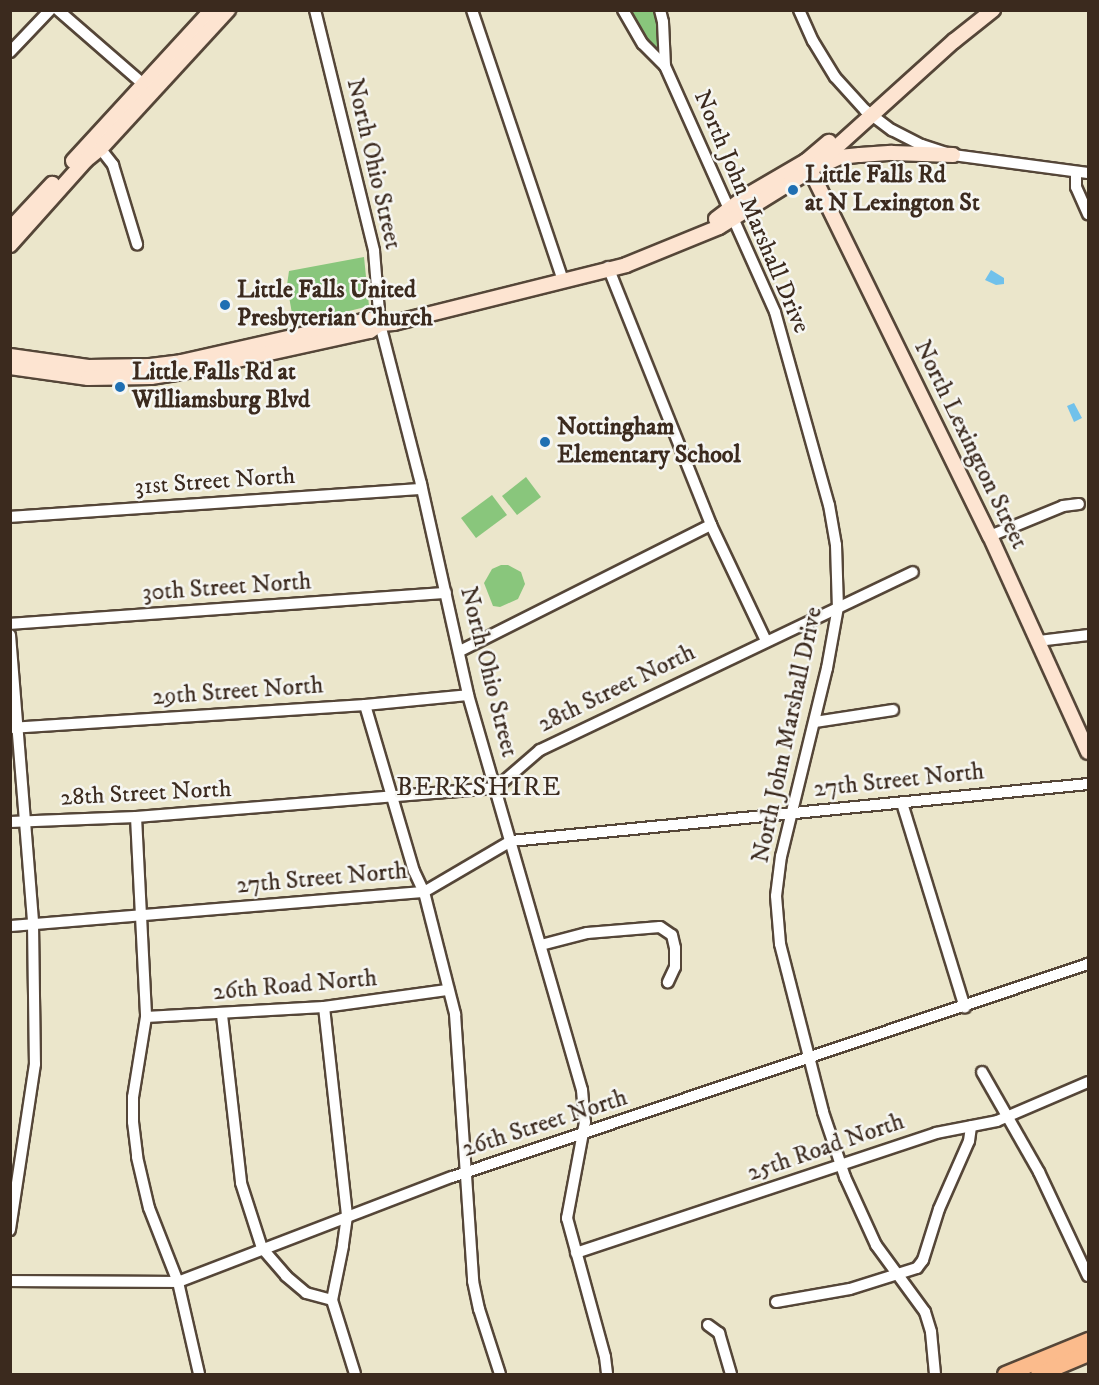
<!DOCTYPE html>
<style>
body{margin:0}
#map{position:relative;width:1099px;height:1385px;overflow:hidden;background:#ebe6cb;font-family:"IM FELL DW Pica",serif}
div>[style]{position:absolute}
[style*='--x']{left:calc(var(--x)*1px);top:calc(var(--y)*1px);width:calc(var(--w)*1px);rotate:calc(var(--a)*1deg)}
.green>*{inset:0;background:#89c67c}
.water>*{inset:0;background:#70c1eb}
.roads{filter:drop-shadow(2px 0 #554638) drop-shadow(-2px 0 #554638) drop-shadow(0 2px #554638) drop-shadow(0 -2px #554638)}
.street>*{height:10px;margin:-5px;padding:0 5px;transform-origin:5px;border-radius:5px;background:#fff}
.secondary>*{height:14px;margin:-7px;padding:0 7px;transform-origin:7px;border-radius:7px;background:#fde4d1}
.primary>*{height:15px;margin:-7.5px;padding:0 7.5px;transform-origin:7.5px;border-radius:7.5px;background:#fbbb8c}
.dots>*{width:16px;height:16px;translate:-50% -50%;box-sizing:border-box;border:3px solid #f6f6f2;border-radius:50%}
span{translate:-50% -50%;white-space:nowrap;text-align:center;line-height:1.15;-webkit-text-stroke:5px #f6f6f2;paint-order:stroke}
.street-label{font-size:24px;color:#3b2a1e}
.poi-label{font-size:24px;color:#3b2a1e;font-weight:700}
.left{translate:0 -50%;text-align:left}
.neighbourhood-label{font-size:26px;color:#3b2a1e;letter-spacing:1.5px}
.frame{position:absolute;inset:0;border:12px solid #3b2a1e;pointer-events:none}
</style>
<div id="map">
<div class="green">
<i style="clip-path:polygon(627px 11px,655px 11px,661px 45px,653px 49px)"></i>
<i style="clip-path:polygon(364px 257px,369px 306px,294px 325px,287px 285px,289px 271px)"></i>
<i style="clip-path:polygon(526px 477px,541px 497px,517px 515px,502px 496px)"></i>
<i style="clip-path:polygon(492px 495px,507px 515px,476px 538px,461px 518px)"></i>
<i style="clip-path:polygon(501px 565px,508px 565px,521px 572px,525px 584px,518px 599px,500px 607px,493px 606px,484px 583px,492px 569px)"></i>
</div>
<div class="water">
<i style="clip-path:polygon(991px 270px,1004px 278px,1004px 284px,996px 285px,985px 280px)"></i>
<i style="clip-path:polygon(1074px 403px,1082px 418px,1074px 422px,1067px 406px)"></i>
</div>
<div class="roads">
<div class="street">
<i style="--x:58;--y:10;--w:121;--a:41"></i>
<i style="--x:315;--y:10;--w:248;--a:76.2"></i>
<i style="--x:374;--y:251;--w:73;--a:85.3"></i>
<i style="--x:380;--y:324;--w:165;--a:75.6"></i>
<i style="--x:421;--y:484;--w:216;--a:77.4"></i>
<i style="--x:468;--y:695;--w:411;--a:73.9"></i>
<i style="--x:582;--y:1090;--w:32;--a:85"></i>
<i style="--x:585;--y:1122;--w:98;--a:100.6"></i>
<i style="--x:567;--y:1218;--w:144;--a:74.7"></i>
<i style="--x:605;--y:1357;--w:17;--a:83"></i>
<i style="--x:472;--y:10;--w:286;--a:71.4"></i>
<i style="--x:623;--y:10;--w:39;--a:60"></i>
<i style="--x:643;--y:44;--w:31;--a:45"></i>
<i style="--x:665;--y:66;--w:269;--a:65.9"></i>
<i style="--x:775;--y:312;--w:200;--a:74.4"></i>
<i style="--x:829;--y:505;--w:41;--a:80.1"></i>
<i style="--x:836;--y:545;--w:62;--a:88.2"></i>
<i style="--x:838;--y:607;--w:62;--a:100.2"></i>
<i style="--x:827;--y:668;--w:194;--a:103.7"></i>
<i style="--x:781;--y:856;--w:40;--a:97.1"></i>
<i style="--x:776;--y:896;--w:48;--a:85.2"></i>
<i style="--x:780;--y:944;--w:173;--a:75.6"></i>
<i style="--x:823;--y:1112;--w:69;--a:71.3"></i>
<i style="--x:845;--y:1177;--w:75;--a:65.5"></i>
<i style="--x:876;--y:1245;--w:83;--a:53.8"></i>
<i style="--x:925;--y:1312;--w:21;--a:73"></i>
<i style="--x:931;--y:1332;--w:42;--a:84.6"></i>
<i style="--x:660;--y:10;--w:12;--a:76"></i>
<i style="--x:663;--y:22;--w:44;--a:87.4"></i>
<i style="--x:799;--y:10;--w:34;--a:66"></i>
<i style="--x:813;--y:41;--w:42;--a:58.6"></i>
<i style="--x:835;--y:77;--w:45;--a:47.7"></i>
<i style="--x:865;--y:110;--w:34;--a:37"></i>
<i style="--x:892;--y:130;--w:34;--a:27"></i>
<i style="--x:922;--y:145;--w:33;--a:18"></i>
<i style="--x:953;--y:155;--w:136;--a:7.6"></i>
<i style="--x:10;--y:52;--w:58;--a:-46.4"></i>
<i style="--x:96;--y:143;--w:28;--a:52"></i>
<i style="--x:113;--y:165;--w:83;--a:73.1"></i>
<i style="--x:1076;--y:172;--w:15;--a:90"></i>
<i style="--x:1076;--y:187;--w:30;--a:66"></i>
<i style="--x:608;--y:267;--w:278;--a:68.2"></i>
<i style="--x:711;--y:525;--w:128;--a:64.6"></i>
<i style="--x:10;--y:517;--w:413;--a:-3.9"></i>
<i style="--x:990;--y:536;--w:79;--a:-22.3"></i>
<i style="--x:1063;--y:506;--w:16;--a:-7"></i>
<i style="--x:10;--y:624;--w:437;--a:-4.1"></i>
<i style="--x:10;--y:635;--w:290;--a:85.4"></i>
<i style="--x:33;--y:924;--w:140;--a:89.2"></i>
<i style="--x:35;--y:1064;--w:168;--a:98.6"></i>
<i style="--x:1038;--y:641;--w:50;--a:-6.8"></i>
<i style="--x:460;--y:651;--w:281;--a:-26.7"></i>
<i style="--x:365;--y:705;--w:173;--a:73.6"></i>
<i style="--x:414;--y:871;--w:23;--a:65"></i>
<i style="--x:424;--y:892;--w:126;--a:75.7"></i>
<i style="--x:455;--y:1014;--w:268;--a:86.1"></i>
<i style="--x:473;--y:1281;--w:29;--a:78"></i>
<i style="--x:479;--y:1309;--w:68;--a:72.1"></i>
<i style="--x:815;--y:722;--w:79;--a:-8.7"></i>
<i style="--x:10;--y:728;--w:356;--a:-3.7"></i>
<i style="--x:365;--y:705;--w:103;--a:-5.5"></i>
<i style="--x:902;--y:803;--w:214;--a:72.9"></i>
<i style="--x:136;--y:817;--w:200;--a:87.1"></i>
<i style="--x:146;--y:1017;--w:81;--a:99.2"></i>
<i style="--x:133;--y:1097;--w:25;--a:90"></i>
<i style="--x:133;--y:1122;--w:35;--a:83"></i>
<i style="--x:137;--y:1157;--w:52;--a:76.8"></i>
<i style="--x:149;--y:1208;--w:79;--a:68.6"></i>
<i style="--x:178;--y:1282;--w:94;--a:77.1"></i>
<i style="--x:10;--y:822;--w:126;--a:-2.3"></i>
<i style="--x:136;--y:817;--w:361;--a:-4.6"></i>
<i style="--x:496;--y:788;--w:58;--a:-40.8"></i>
<i style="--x:540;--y:750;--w:413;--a:-25.5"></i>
<i style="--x:10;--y:926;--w:415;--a:-4.7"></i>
<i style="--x:424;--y:892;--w:101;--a:-30.4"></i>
<i style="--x:511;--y:841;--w:580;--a:-5.64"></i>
<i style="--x:541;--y:945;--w:48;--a:-14.6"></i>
<i style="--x:587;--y:933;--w:73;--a:-4.7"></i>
<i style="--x:660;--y:927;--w:14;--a:34"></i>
<i style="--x:672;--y:935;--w:13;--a:77"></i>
<i style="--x:675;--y:948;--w:19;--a:90"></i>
<i style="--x:675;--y:967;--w:17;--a:115"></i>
<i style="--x:324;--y:1007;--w:210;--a:83.7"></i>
<i style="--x:347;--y:1216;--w:30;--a:98"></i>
<i style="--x:343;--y:1246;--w:55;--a:101.5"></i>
<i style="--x:332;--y:1300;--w:77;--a:72.7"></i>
<i style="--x:222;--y:1015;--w:169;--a:83.5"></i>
<i style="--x:241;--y:1183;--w:68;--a:72.1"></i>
<i style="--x:262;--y:1248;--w:37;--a:49"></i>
<i style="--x:286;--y:1276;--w:26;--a:40"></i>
<i style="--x:306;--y:1293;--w:27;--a:15"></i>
<i style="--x:146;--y:1017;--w:178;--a:-3.2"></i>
<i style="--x:324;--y:1007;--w:124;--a:-7.9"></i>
<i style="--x:982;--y:1072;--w:115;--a:60.3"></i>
<i style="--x:1039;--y:1172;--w:115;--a:64.8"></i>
<i style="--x:576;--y:1253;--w:379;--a:-18.4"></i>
<i style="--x:936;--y:1133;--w:62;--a:-11.1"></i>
<i style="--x:997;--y:1121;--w:99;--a:-23.2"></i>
<i style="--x:10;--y:1281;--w:168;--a:0.3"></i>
<i style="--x:178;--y:1282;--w:293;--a:-21"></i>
<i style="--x:452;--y:1177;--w:671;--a:-18.52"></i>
<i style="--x:776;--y:1302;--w:75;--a:-10"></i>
<i style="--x:850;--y:1289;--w:70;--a:-17.4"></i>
<i style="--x:917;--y:1268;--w:10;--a:-53"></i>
<i style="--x:923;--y:1260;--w:53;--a:-72.6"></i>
<i style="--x:939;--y:1209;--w:74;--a:-66.2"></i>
<i style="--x:969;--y:1141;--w:15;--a:-82"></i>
<i style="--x:708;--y:1325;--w:14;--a:36"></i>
<i style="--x:719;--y:1333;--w:43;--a:73.7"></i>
</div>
<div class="secondary">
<i style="--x:73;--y:161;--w:205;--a:-47.4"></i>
<i style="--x:806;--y:161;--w:418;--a:63.9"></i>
<i style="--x:990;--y:536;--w:237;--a:65.6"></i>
<i style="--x:823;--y:165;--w:19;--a:-25"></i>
<i style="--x:840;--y:157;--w:20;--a:-6"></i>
<i style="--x:860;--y:155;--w:32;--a:-4"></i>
<i style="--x:892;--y:153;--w:61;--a:1.9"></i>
<i style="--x:716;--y:219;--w:38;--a:-37"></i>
<i style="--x:746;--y:196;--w:69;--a:-30.3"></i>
<i style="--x:806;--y:161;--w:30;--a:-40"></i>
<i style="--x:10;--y:229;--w:62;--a:-47"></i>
<i style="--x:10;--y:245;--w:114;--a:-48.2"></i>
<i style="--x:86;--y:160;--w:19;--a:-39"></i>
<i style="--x:101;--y:148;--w:188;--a:-47.4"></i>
<i style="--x:10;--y:356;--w:79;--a:8"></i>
<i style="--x:88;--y:367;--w:62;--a:-0.9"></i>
<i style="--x:150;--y:366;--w:31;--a:-7"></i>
<i style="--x:181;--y:362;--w:192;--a:-12.7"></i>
<i style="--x:368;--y:320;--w:13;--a:18"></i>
<i style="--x:380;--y:324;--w:14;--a:-4"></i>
<i style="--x:394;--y:323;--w:239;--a:-14"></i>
<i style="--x:626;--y:265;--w:100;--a:-22.2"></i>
<i style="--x:719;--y:227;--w:108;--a:-31.8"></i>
<i style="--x:811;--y:170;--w:193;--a:-42.1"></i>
<i style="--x:954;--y:41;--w:50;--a:-38.5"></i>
<i style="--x:10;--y:367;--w:79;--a:8"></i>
<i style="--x:88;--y:378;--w:63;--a:-0.9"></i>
<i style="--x:151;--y:377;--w:32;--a:-9"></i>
<i style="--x:183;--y:372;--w:191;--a:-12.4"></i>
<i style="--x:370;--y:331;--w:12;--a:-35"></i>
</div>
<div class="primary">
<i style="--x:1005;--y:1374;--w:90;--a:-22.3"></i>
<i style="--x:1038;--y:1374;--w:54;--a:-22.8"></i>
</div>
</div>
<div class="dots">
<i style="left:793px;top:190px;background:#1f6fb2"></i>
<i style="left:225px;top:305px;background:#1f6fb2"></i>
<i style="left:120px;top:387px;background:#1f6fb2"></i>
<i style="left:545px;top:442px;background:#1f6fb2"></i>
</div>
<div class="street-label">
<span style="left:373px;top:164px;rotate:77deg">North Ohio Street</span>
<span style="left:751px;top:212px;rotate:67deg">North John Marshall Drive</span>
<span style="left:970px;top:445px;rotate:64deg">North Lexington Street</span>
<span style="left:215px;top:482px;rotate:-4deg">31st Street North</span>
<span style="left:227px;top:588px;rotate:-4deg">30th Street North</span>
<span style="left:488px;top:672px;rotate:76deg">North Ohio Street</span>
<span style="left:617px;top:689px;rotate:-26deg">28th Street North</span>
<span style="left:238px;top:692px;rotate:-4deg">29th Street North</span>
<span style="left:788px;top:735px;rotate:-78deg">North John Marshall Drive</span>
<span style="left:899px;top:781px;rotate:-6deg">27th Street North</span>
<span style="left:146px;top:794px;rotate:-3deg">28th Street North</span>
<span style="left:322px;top:879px;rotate:-5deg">27th Street North</span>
<span style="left:295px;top:986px;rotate:-5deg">26th Road North</span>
<span style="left:545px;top:1124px;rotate:-18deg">26th Street North</span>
<span style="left:826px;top:1148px;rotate:-19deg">25th Road North</span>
</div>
<div class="poi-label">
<span class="left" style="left:805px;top:190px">Little Falls Rd<br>at N Lexington St</span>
<span class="left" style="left:237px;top:305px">Little Falls United<br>Presbyterian Church</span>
<span class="left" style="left:132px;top:387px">Little Falls Rd at<br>Williamsburg Blvd</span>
<span class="left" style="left:557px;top:442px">Nottingham<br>Elementary School</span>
</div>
<div class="neighbourhood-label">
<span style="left:479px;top:788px">BERKSHIRE</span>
</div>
<div class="frame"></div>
</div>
